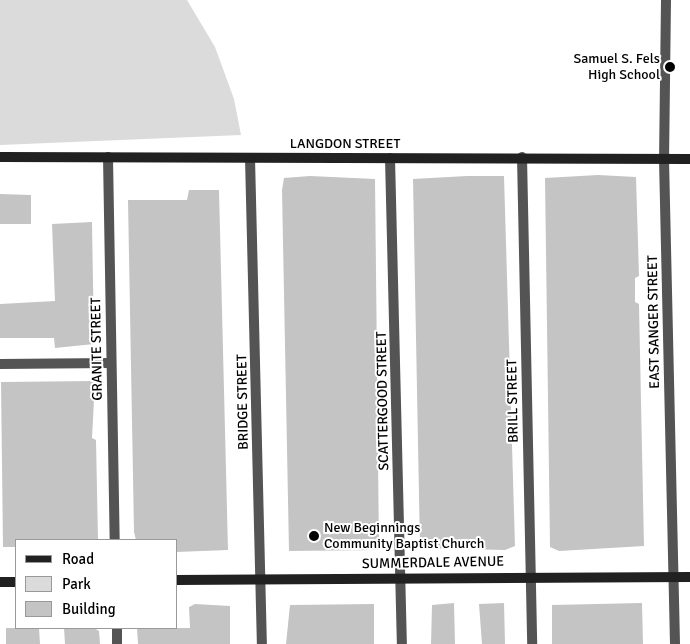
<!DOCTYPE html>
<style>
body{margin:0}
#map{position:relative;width:690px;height:644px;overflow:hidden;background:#fff;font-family:Signika,sans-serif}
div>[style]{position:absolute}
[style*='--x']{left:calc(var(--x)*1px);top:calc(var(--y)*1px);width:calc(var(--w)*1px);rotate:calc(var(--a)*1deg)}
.green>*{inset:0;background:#dbdbdb}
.building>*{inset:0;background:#c4c4c4}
.street>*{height:10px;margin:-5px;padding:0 5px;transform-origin:5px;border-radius:5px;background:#545454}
.secondary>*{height:10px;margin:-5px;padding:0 5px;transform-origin:5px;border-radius:5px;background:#212121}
.dots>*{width:14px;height:14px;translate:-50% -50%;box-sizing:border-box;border:2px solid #fff;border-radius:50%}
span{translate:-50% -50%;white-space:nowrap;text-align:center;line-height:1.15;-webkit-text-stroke:4px #fff;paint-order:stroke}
.poi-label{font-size:14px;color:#000}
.right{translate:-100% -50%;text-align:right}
.left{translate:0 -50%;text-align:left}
.street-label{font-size:14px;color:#000}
.legend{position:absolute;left:15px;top:539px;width:162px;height:90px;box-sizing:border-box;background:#fff;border:1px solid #999;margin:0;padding:6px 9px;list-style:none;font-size:15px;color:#000}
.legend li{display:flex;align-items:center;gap:10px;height:25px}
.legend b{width:25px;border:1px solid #999}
</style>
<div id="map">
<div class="green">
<i style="clip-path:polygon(0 0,187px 0,215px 47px,234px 99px,241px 135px,0 145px)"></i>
</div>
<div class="building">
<i style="clip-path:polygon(598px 175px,636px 177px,639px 276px,635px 278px,635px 302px,639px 304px,644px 546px,559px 551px,550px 547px,545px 178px)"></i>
<i style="clip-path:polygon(310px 176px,375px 179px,379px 550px,289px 551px,282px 190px,284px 178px)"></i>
<i style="clip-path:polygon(467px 176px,504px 176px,515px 546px,505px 550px,420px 548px,413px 179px)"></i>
<i style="clip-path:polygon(189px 190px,219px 190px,228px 550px,176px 552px,176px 540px,136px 540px,134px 532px,128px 200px,187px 200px)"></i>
<i style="clip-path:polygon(0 194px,31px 195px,31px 224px,0 224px)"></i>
<i style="clip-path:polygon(92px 222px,94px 344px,55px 348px,54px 338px,0 338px,0 304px,55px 301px,52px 224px)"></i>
<i style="clip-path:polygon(95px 381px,92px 438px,96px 440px,98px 540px,16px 540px,16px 547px,3px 547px,1px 382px)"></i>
<i style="clip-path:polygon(454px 603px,455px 644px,431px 644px,432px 605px)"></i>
<i style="clip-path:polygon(504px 603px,505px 644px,482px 644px,479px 604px)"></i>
<i style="clip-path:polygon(642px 603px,643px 644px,552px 644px,552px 605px)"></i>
<i style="clip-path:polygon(195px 604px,230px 606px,230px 644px,138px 644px,137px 628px,190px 628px,189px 607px)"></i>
<i style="clip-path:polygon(374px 604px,374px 644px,286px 644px,290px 605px)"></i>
<i style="clip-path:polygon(6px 628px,39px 628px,40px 644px,6px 644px)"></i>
<i style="clip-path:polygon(64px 628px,94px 628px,99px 631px,100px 644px,65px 644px)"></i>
</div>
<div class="street">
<i style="--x:666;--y:0;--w:159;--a:90.7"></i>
<i style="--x:664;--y:159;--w:485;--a:88.7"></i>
<i style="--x:108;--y:157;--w:383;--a:89"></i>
<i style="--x:522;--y:157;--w:487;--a:88.8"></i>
<i style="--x:250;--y:158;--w:486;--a:88.6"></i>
<i style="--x:390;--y:158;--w:486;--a:88.6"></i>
<i style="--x:0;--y:364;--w:111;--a:-0.5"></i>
<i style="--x:117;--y:628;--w:16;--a:90"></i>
</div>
<div class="secondary">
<i style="--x:0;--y:157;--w:690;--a:0.17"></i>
<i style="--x:176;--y:580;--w:514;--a:-0.33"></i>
<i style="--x:0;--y:582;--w:16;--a:0"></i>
</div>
<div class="dots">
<i style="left:670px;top:67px;background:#000"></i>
<i style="left:314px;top:536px;background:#000"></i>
</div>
<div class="poi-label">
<span class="right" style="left:660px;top:67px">Samuel S. Fels<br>High School</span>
<span class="left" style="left:324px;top:536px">New Beginnings<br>Community Baptist Church</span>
</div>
<div class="street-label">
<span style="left:345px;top:144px">LANGDON STREET</span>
<span style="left:654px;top:322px;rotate:-91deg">EAST SANGER STREET</span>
<span style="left:97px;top:349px;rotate:-91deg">GRANITE STREET</span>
<span style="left:383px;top:401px;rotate:-91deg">SCATTERGOOD STREET</span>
<span style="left:513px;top:401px;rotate:-91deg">BRILL STREET</span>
<span style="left:243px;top:402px;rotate:-91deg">BRIDGE STREET</span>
<span style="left:433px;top:563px;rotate:-1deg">SUMMERDALE AVENUE</span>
</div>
<ul class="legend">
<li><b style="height:6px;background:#212121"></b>Road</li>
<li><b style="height:14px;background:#dbdbdb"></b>Park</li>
<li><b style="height:14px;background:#c4c4c4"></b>Building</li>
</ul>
</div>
